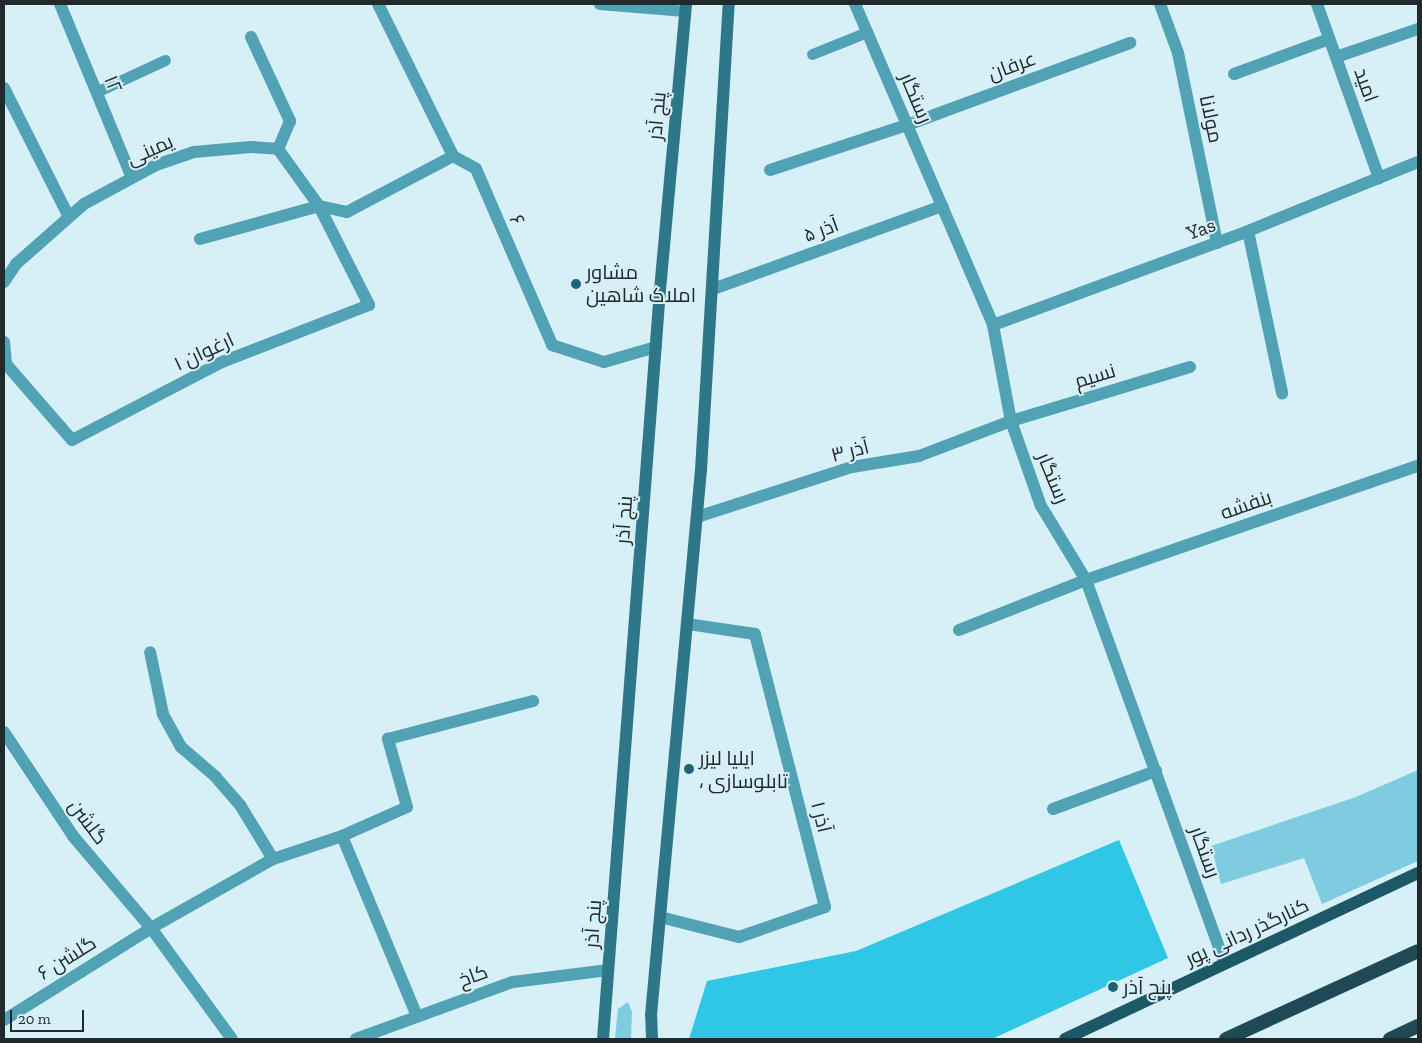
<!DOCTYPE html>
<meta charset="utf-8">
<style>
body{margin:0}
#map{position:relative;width:1422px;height:1043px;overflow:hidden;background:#d7eff6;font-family:"Zilla Slab",Cairo,serif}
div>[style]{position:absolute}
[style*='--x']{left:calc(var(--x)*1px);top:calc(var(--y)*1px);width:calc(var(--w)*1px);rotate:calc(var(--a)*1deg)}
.green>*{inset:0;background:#7fcce0}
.forest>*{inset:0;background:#30c6e5}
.service>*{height:11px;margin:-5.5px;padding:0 5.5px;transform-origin:5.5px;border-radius:5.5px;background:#51a2b5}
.minor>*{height:12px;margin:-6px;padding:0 6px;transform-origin:6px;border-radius:6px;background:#51a2b5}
.secondary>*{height:12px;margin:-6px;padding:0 6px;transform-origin:6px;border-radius:6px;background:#2e7788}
.primary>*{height:12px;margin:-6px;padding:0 6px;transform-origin:6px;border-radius:6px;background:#1d5866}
.trunk>*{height:14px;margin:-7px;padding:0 7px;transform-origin:7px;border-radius:7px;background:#1e4a55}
.dots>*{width:14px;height:14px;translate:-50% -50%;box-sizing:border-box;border:2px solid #d7eff6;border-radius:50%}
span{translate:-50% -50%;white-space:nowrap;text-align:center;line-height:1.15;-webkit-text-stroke:4px #d7eff6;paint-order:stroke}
.street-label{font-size:20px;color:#20292c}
.poi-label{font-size:20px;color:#20292c}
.left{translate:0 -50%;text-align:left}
.frame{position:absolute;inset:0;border:5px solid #20292c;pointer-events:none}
.scale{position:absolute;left:10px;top:1010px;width:74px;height:22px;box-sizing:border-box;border:2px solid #20292c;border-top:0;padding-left:6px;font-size:15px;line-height:18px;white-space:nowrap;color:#20292c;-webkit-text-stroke:4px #d7eff6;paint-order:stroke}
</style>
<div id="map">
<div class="green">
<i style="clip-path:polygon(1418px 770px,1418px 861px,1322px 904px,1304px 858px,1221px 884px,1211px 846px,1356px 797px)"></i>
<i style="clip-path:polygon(628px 1002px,632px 1012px,631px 1039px,615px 1039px,618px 1009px)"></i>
</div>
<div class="forest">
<i style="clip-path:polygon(1119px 840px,1168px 958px,992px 1039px,689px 1039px,707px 981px,856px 951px)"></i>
</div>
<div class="service">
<i style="--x:599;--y:4;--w:86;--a:4.7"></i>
<i style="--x:812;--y:54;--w:59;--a:-21.8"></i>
<i style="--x:96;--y:92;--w:76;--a:-24.9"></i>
</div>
<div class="minor">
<i style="--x:60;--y:4;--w:188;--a:67.5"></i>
<i style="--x:378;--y:4;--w:169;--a:63.7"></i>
<i style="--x:855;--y:4;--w:349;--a:66.7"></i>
<i style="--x:993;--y:325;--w:98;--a:79.4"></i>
<i style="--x:1011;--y:421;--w:90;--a:70.6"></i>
<i style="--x:1041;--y:506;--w:87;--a:58.7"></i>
<i style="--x:1086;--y:580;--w:407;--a:70.1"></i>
<i style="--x:1160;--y:4;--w:52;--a:69.8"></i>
<i style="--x:1178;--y:53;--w:194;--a:78.4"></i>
<i style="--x:1317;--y:4;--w:185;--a:70.4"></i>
<i style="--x:251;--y:37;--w:93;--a:65.1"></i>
<i style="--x:290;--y:121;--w:30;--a:113"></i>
<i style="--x:1336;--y:57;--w:87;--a:-18.9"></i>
<i style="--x:1234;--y:74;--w:101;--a:-20.2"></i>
<i style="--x:4;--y:88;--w:144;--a:63.3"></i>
<i style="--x:770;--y:170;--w:144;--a:-18.2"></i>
<i style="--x:907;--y:125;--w:238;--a:-20.2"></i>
<i style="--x:1248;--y:231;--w:166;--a:78.1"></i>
<i style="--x:200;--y:239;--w:123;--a:-15.5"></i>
<i style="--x:319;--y:206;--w:29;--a:12"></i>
<i style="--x:347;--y:212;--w:120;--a:-27.8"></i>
<i style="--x:453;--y:156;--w:26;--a:29"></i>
<i style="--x:476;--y:169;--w:192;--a:66.6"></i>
<i style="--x:552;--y:345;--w:55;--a:18.1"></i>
<i style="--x:604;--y:362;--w:54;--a:-16.1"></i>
<i style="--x:4;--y:282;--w:22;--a:-56"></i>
<i style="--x:16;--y:264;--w:91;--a:-41.4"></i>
<i style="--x:84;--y:204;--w:82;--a:-28.4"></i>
<i style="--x:156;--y:165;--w:40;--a:-18.9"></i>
<i style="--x:194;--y:152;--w:57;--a:-5"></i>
<i style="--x:251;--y:147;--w:27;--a:4"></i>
<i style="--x:278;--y:149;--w:70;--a:54.3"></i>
<i style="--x:319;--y:206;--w:111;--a:63.2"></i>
<i style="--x:369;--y:305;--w:158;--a:158.8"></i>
<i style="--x:222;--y:362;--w:169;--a:152.5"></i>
<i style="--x:72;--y:440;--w:101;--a:-131"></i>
<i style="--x:6;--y:364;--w:22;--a:-95"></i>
<i style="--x:713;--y:289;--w:244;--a:-19.9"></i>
<i style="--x:993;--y:325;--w:272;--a:-20.2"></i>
<i style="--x:1248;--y:231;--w:183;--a:-22.1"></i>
<i style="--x:697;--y:517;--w:163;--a:-17.9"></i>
<i style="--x:852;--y:467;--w:68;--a:-9.3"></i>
<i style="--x:919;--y:456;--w:98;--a:-20.8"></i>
<i style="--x:1011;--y:421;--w:187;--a:-16.8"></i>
<i style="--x:959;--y:630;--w:136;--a:-21.5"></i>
<i style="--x:1086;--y:580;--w:351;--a:-19"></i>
<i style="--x:4;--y:732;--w:125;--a:56.4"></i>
<i style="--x:73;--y:836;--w:121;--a:49.7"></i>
<i style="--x:151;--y:928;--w:137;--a:53.9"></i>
<i style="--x:1053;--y:809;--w:110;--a:-20.3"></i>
<i style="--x:342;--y:836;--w:195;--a:67.4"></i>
<i style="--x:273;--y:859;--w:73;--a:-18.4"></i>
<i style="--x:342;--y:836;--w:71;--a:-24"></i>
<i style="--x:407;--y:807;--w:71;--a:-105.6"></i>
<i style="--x:388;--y:739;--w:150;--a:-14.7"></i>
<i style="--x:660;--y:917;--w:81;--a:14.2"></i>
<i style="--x:739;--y:937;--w:91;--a:-19.2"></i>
<i style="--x:825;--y:907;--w:282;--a:-104.4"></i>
<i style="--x:755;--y:634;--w:69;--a:-171.6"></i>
<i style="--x:4;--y:1020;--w:173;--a:-32"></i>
<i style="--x:151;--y:928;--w:140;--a:-29.5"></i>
<i style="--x:273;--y:859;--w:63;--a:-121.4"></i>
<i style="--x:240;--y:805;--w:37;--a:-131"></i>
<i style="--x:216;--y:777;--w:46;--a:-139.4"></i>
<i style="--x:181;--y:747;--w:38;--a:-119"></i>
<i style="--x:163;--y:714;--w:63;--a:-101.8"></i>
<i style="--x:356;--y:1039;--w:167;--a:-20"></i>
<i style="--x:513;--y:982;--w:96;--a:-7.2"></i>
</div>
<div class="secondary">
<i style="--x:603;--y:1039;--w:751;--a:-85.65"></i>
<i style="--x:660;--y:290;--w:287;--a:-84.8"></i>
<i style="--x:652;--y:1039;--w:24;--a:-92"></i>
<i style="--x:651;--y:1015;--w:547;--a:-84.76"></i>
<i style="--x:701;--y:470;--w:467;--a:-86.6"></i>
</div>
<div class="primary">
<i style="--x:1065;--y:1039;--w:390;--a:-25.2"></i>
</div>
<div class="trunk">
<i style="--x:1226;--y:1039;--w:211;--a:-24.6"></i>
<i style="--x:1390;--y:1039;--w:31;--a:-25"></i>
</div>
<div class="dots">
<i style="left:576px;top:284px;background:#1d6474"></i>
<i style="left:689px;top:769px;background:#1d6474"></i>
<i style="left:1113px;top:987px;background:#1d6474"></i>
</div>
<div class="street-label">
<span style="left:1012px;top:66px;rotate:-20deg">عرفان</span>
<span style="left:113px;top:84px;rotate:68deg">۱۲</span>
<span style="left:1366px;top:85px;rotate:70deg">امید</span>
<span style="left:916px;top:98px;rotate:67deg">رستگار</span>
<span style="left:657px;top:116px;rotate:-85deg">پنج آذر</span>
<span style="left:1211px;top:119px;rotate:78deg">مولانا</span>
<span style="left:150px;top:150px;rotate:-24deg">یمینی</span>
<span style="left:517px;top:220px;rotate:67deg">۶</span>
<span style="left:1201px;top:229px;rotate:-20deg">Yas</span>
<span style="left:821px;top:230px;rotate:-20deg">آذر ۵</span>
<span style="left:204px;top:352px;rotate:-25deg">ارغوان ۱</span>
<span style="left:1095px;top:376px;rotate:-17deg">نسیم</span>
<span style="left:850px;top:451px;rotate:-14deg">آذر ۳</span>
<span style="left:1053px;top:478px;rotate:68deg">رستگار</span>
<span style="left:1246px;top:505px;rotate:-19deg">بنفشه</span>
<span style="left:624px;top:520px;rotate:-86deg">پنج آذر</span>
<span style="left:821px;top:817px;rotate:76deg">آذر ۱</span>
<span style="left:88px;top:822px;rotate:53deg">گلشن</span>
<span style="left:1205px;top:852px;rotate:70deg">رستگار</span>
<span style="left:593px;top:924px;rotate:-86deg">پنج آذر</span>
<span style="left:1247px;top:932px;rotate:-25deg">کنارگذر ردانی پور</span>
<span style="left:67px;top:958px;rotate:-32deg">گلشن ۶</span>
<span style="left:473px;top:976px;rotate:-20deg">کاخ</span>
</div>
<div class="poi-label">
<span class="left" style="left:586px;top:284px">مشاور<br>املاک شاهین</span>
<span class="left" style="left:699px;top:770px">ایلیا لیزر<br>، تابلوسازی</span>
<span class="left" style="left:1123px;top:987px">پنج آذر</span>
</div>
<div class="frame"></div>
<div class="scale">20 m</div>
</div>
